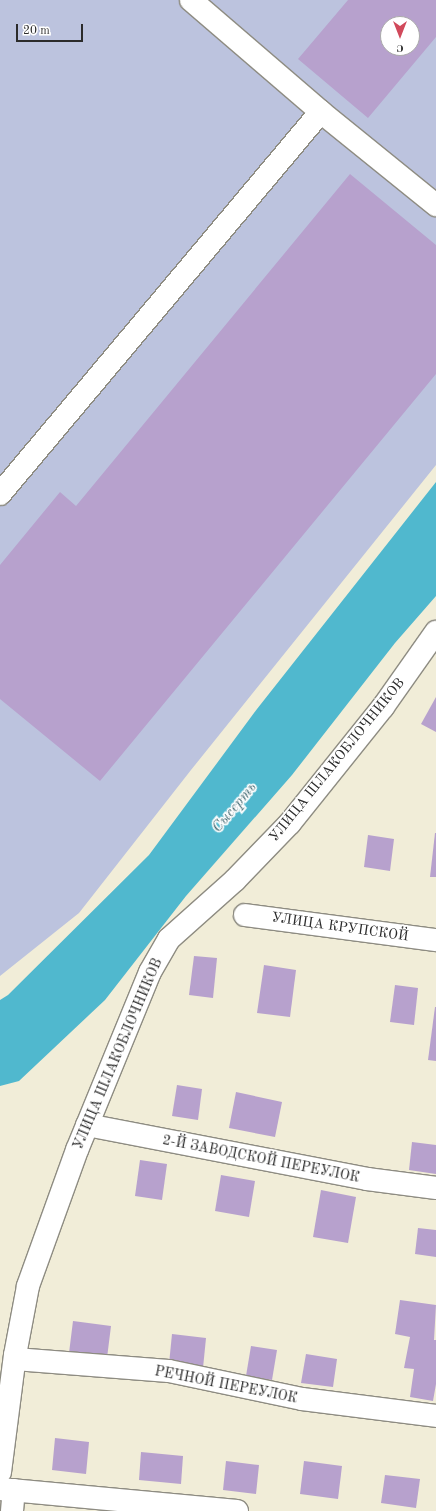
<!DOCTYPE html>
<meta charset="utf-8">
<style>
body{margin:0}
#map{position:relative;width:436px;height:1511px;overflow:hidden;background:#f1edd8;font-family:"Old Standard TT",serif}
div>[style]{position:absolute}
[style*='--x']{left:calc(var(--x)*1px);top:calc(var(--y)*1px);width:calc(var(--w)*1px);rotate:calc(var(--a)*1deg)}
.industrial>*{inset:0;background:#bcc3de}
.water>*{inset:0;background:#50b8ce}
.building>*{inset:0;background:#b7a1cd}
.roads{filter:drop-shadow(1px 0 #8e8c82) drop-shadow(-1px 0 #8e8c82) drop-shadow(0 1px #8e8c82) drop-shadow(0 -1px #8e8c82)}
.minor>*{height:22px;margin:-11px;padding:0 11px;transform-origin:11px;border-radius:11px;background:#fff}
span{translate:-50% -50%;white-space:nowrap;text-align:center;line-height:1.15;-webkit-text-stroke:3.5px #fff;paint-order:stroke}
.street-label{font-size:14px;color:#2b2b2b}
.water-label{font-size:15px;color:#3a636c;font-style:italic}
.north{position:absolute;left:380px;top:16px;width:40px;height:40px;box-sizing:border-box;background:#fff;border:1px solid #aaa;border-radius:50%;rotate:180deg;font-size:11px;font-weight:700;line-height:16px;text-align:center;color:#2b2b2b}
.north::after{content:'';display:block;margin:auto;width:14px;height:18px;background:#d1495b;clip-path:polygon(50% 0,100% 100%,50% 72%,0 100%)}
.scale{position:absolute;left:16px;top:24px;width:67px;height:18px;box-sizing:border-box;border:2px solid #2b2b2b;border-top:0;padding-left:5px;font-size:12px;line-height:14px;white-space:nowrap;color:#2b2b2b;-webkit-text-stroke:3px #fff;paint-order:stroke}
</style>
<div id="map">
<div class="industrial">
<i style="clip-path:polygon(evenodd,0 0,436px 0,436px 465px,191px 770px,79px 913px,0 976px,0 0,388px 24px,412px 24px,412px 48px,388px 48px,388px 24px)"></i>
</div>
<div class="water">
<i style="clip-path:polygon(436px 482px,436px 596px,395px 643px,292px 775px,186px 896px,105px 1000px,19px 1081px,0 1086px,0 1000px,8px 995px,149px 855px,257px 709px)"></i>
</div>
<div class="building">
<i style="clip-path:polygon(evenodd,348px 0,436px 0,436px 37px,368px 118px,298px 59px,348px 0,388px 24px,412px 24px,412px 48px,388px 48px,388px 24px)"></i>
<i style="clip-path:polygon(350px 174px,436px 245px,436px 374px,100px 781px,0 699px,0 565px,60px 492px,76px 506px)"></i>
<i style="clip-path:polygon(436px 697px,436px 732px,421px 724px)"></i>
<i style="clip-path:polygon(435px 833px,436px 833px,436px 877px,430px 877px)"></i>
<i style="clip-path:polygon(368px 835px,394px 839px,390px 871px,364px 867px)"></i>
<i style="clip-path:polygon(194px 956px,217px 958px,213px 998px,189px 995px)"></i>
<i style="clip-path:polygon(264px 965px,296px 970px,290px 1017px,257px 1013px)"></i>
<i style="clip-path:polygon(395px 985px,418px 988px,414px 1025px,390px 1022px)"></i>
<i style="clip-path:polygon(435px 1007px,436px 1007px,436px 1061px,428px 1060px)"></i>
<i style="clip-path:polygon(177px 1085px,202px 1089px,198px 1120px,172px 1116px)"></i>
<i style="clip-path:polygon(236px 1092px,282px 1102px,275px 1137px,229px 1128px)"></i>
<i style="clip-path:polygon(412px 1142px,436px 1145px,436px 1174px,409px 1170px)"></i>
<i style="clip-path:polygon(140px 1160px,167px 1164px,162px 1200px,135px 1196px)"></i>
<i style="clip-path:polygon(221px 1175px,255px 1181px,249px 1217px,215px 1211px)"></i>
<i style="clip-path:polygon(321px 1190px,356px 1197px,348px 1243px,313px 1237px)"></i>
<i style="clip-path:polygon(418px 1228px,436px 1230px,436px 1257px,415px 1254px)"></i>
<i style="clip-path:polygon(400px 1300px,436px 1305px,434px 1340px,436px 1340px,436px 1384px,433px 1401px,410px 1397px,414px 1369px,404px 1368px,410px 1337px,395px 1334px)"></i>
<i style="clip-path:polygon(73px 1321px,111px 1326px,107px 1358px,69px 1353px)"></i>
<i style="clip-path:polygon(172px 1334px,206px 1338px,203px 1368px,169px 1364px)"></i>
<i style="clip-path:polygon(251px 1346px,277px 1350px,272px 1380px,246px 1376px)"></i>
<i style="clip-path:polygon(306px 1354px,337px 1359px,333px 1387px,301px 1383px)"></i>
<i style="clip-path:polygon(55px 1438px,89px 1442px,86px 1474px,52px 1470px)"></i>
<i style="clip-path:polygon(141px 1452px,183px 1456px,181px 1484px,139px 1480px)"></i>
<i style="clip-path:polygon(226px 1461px,259px 1465px,256px 1494px,223px 1490px)"></i>
<i style="clip-path:polygon(304px 1461px,342px 1466px,338px 1499px,300px 1494px)"></i>
<i style="clip-path:polygon(385px 1475px,420px 1479px,416px 1508px,381px 1503px)"></i>
</div>
<div class="roads">
<div class="minor">
<i style="--x:191;--y:0;--w:172;--a:40.7"></i>
<i style="--x:321;--y:112;--w:148;--a:39"></i>
<i style="--x:0;--y:494;--w:499;--a:-50"></i>
<i style="--x:245;--y:915;--w:193;--a:7.5"></i>
<i style="--x:87;--y:1125;--w:285;--a:10.9"></i>
<i style="--x:367;--y:1179;--w:70;--a:7.4"></i>
<i style="--x:15;--y:1359;--w:154;--a:4.5"></i>
<i style="--x:169;--y:1371;--w:136;--a:11.9"></i>
<i style="--x:302;--y:1399;--w:135;--a:7.2"></i>
<i style="--x:0;--y:1472;--w:118;--a:-82.7"></i>
<i style="--x:15;--y:1355;--w:70;--a:-79.3"></i>
<i style="--x:28;--y:1286;--w:145;--a:-70.2"></i>
<i style="--x:77;--y:1150;--w:192;--a:-67.7"></i>
<i style="--x:150;--y:972;--w:38;--a:-60"></i>
<i style="--x:169;--y:939;--w:89;--a:-41.8"></i>
<i style="--x:235;--y:880;--w:79;--a:-46"></i>
<i style="--x:290;--y:823;--w:149;--a:-51.3"></i>
<i style="--x:383;--y:707;--w:92;--a:-54.8"></i>
<i style="--x:0;--y:1489;--w:238;--a:5.3"></i>
<i style="--x:12;--y:1511;--w:21;--a:-85"></i>
</div>
</div>
<div class="street-label">
<span style="left:337px;top:760px;rotate:-51deg">УЛИЦА ШЛАКОБЛОЧНИКОВ</span>
<span style="left:340px;top:927px;rotate:8deg">УЛИЦА КРУПСКОЙ</span>
<span style="left:118px;top:1054px;rotate:-67deg">УЛИЦА ШЛАКОБЛОЧНИКОВ</span>
<span style="left:261px;top:1159px;rotate:11deg">2-Й ЗАВОДСКОЙ ПЕРЕУЛОК</span>
<span style="left:226px;top:1385px;rotate:11deg">РЕЧНОЙ ПЕРЕУЛОК</span>
</div>
<div class="water-label">
<span style="left:235px;top:808px;rotate:-50deg">Сысерть</span>
</div>
<div class="north">С</div>
<div class="scale">20 m</div>
</div>
